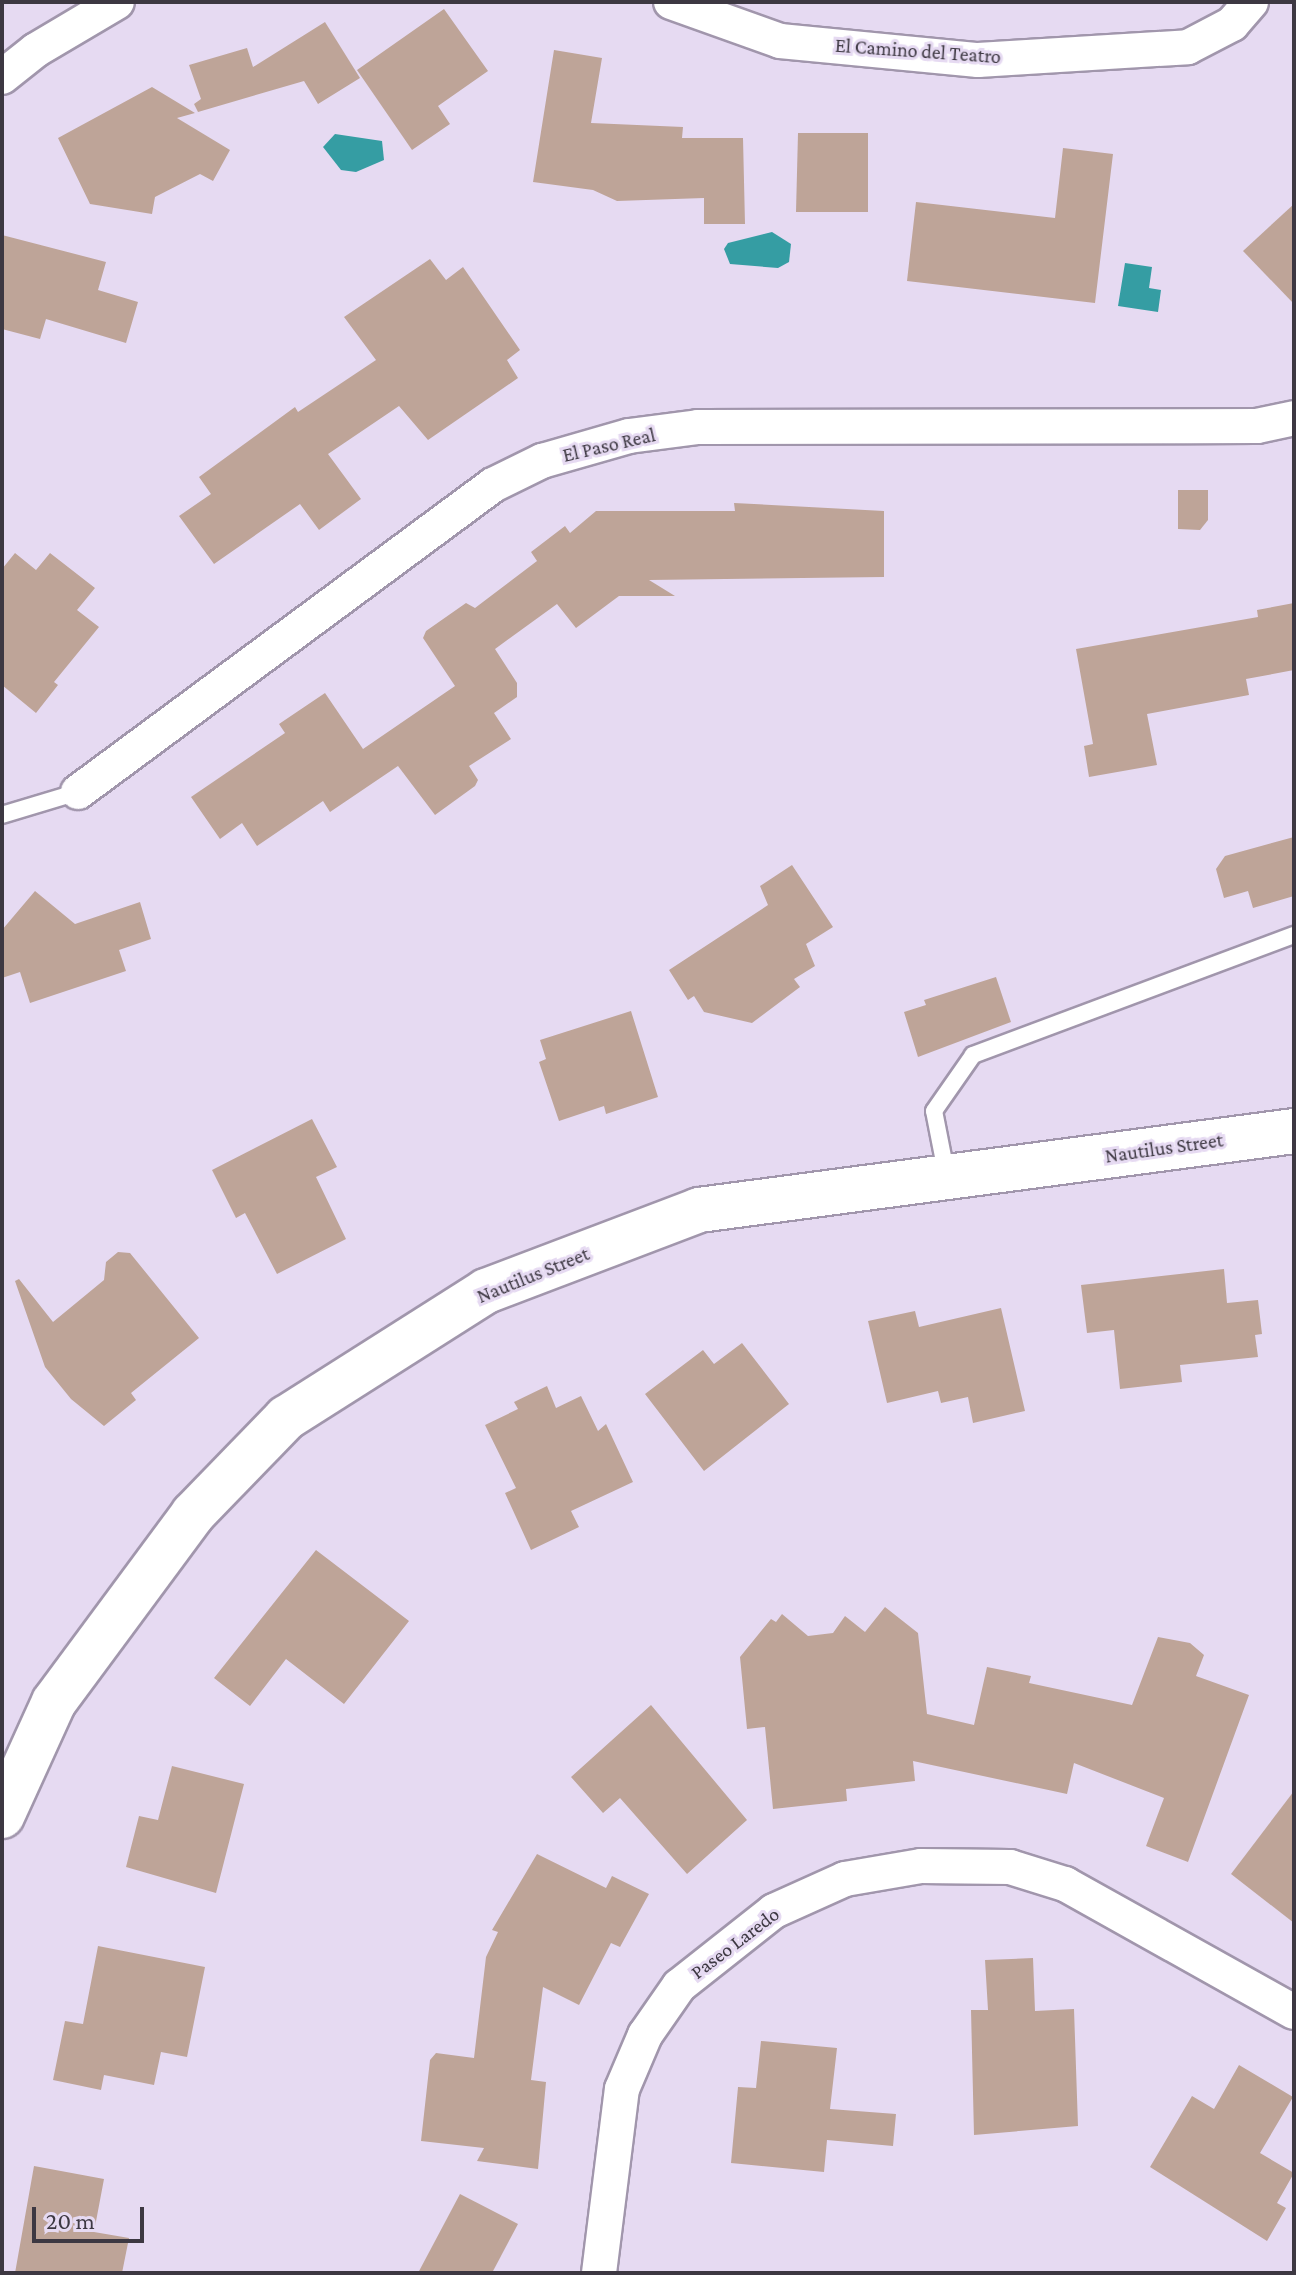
<!DOCTYPE html>
<style>
body{margin:0}
#map{position:relative;width:1296px;height:2275px;overflow:hidden;background:#e6daf2;font-family:"Crimson Pro",serif}
div>[style]{position:absolute}
[style*='--x']{left:calc(var(--x)*1px);top:calc(var(--y)*1px);width:calc(var(--w)*1px);rotate:calc(var(--a)*1deg)}
.water>*{inset:0;background:#359da3}
.building>*{inset:0;background:#bea498}
.roads{filter:drop-shadow(2px 0 #a196ac) drop-shadow(-2px 0 #a196ac) drop-shadow(0 2px #a196ac) drop-shadow(0 -2px #a196ac)}
.service>*{height:16px;margin:-8px;padding:0 8px;transform-origin:8px;border-radius:8px;background:#fff}
.minor>*{height:34px;margin:-17px;padding:0 17px;transform-origin:17px;border-radius:17px;background:#fff}
.secondary>*{height:44px;margin:-22px;padding:0 22px;transform-origin:22px;border-radius:22px;background:#fff}
span{translate:-50% -50%;white-space:nowrap;text-align:center;line-height:1.15;-webkit-text-stroke:6px #e6daf2;paint-order:stroke}
.street-label{font-size:20px;color:#3d3842}
.frame{position:absolute;inset:0;border:4px solid #3d3842;pointer-events:none}
.scale{position:absolute;left:32px;top:2207px;width:112px;height:36px;box-sizing:border-box;border:4px solid #3d3842;border-top:0;padding-left:10px;font-size:24px;line-height:28px;white-space:nowrap;color:#3d3842;-webkit-text-stroke:6px #e6daf2;paint-order:stroke}
</style>
<div id="map">
<div class="water">
<i style="clip-path:polygon(335px 134px,382px 141px,384px 160px,356px 172px,341px 170px,323px 147px)"></i>
<i style="clip-path:polygon(772px 232px,791px 244px,789px 262px,778px 268px,730px 264px,724px 249px,728px 243px)"></i>
<i style="clip-path:polygon(1125px 263px,1152px 267px,1149px 288px,1161px 290px,1158px 312px,1118px 306px)"></i>
</div>
<div class="building">
<i style="clip-path:polygon(444px 9px,488px 71px,438px 106px,450px 124px,412px 150px,357px 70px)"></i>
<i style="clip-path:polygon(325px 22px,360px 78px,318px 104px,304px 81px,198px 112px,194px 104px,201px 99px,189px 65px,247px 48px,253px 67px)"></i>
<i style="clip-path:polygon(554px 50px,602px 58px,591px 123px,683px 127px,682px 138px,743px 138px,745px 224px,704px 224px,704px 198px,617px 201px,593px 190px,533px 182px)"></i>
<i style="clip-path:polygon(152px 87px,195px 113px,177px 118px,230px 150px,213px 181px,200px 174px,155px 197px,152px 214px,90px 204px,58px 138px)"></i>
<i style="clip-path:polygon(798px 133px,868px 133px,868px 212px,796px 212px)"></i>
<i style="clip-path:polygon(1063px 148px,1113px 154px,1095px 303px,907px 281px,916px 202px,1055px 218px)"></i>
<i style="clip-path:polygon(1294px 204px,1294px 304px,1243px 251px)"></i>
<i style="clip-path:polygon(2px 235px,106px 262px,98px 290px,138px 302px,126px 343px,46px 319px,40px 339px,2px 329px)"></i>
<i style="clip-path:polygon(430px 259px,446px 280px,463px 267px,520px 350px,507px 360px,518px 378px,428px 440px,399px 406px,328px 454px,361px 499px,319px 530px,300px 504px,214px 564px,179px 516px,211px 494px,199px 477px,295px 407px,298px 412px,376px 360px,344px 317px)"></i>
<i style="clip-path:polygon(1178px 490px,1208px 490px,1208px 520px,1200px 530px,1178px 529px)"></i>
<i style="clip-path:polygon(734px 503px,884px 511px,884px 577px,649px 580px,675px 596px,619px 596px,576px 628px,557px 604px,495px 649px,517px 683px,517px 697px,494px 713px,511px 739px,469px 766px,478px 780px,475px 786px,435px 815px,398px 766px,330px 812px,323px 801px,257px 846px,242px 823px,220px 839px,191px 797px,285px 733px,279px 724px,325px 693px,363px 749px,455px 686px,423px 638px,426px 631px,466px 603px,475px 608px,537px 561px,531px 552px,565px 526px,570px 533px,596px 511px,735px 511px)"></i>
<i style="clip-path:polygon(15px 553px,36px 570px,50px 553px,95px 588px,77px 610px,99px 627px,54px 682px,58px 685px,36px 713px,2px 685px,2px 569px)"></i>
<i style="clip-path:polygon(1294px 603px,1294px 670px,1246px 679px,1249px 695px,1147px 714px,1157px 765px,1089px 777px,1084px 746px,1093px 744px,1076px 649px,1258px 617px,1257px 610px)"></i>
<i style="clip-path:polygon(1294px 837px,1294px 896px,1253px 908px,1248px 891px,1224px 898px,1216px 869px,1225px 856px)"></i>
<i style="clip-path:polygon(792px 865px,833px 927px,806px 944px,815px 966px,794px 979px,800px 987px,752px 1023px,704px 1012px,694px 996px,688px 1000px,669px 970px,768px 905px,760px 886px)"></i>
<i style="clip-path:polygon(35px 891px,75px 924px,140px 902px,151px 939px,119px 950px,126px 971px,30px 1003px,20px 972px,2px 978px,2px 930px)"></i>
<i style="clip-path:polygon(996px 977px,1011px 1022px,918px 1057px,904px 1012px,926px 1005px,924px 1000px)"></i>
<i style="clip-path:polygon(631px 1011px,658px 1097px,606px 1114px,604px 1106px,559px 1121px,539px 1062px,546px 1059px,540px 1040px)"></i>
<i style="clip-path:polygon(312px 1119px,337px 1167px,316px 1177px,346px 1239px,277px 1274px,245px 1213px,236px 1218px,212px 1170px)"></i>
<i style="clip-path:polygon(118px 1252px,130px 1253px,199px 1338px,131px 1393px,136px 1400px,104px 1426px,71px 1399px,45px 1367px,15px 1281px,19px 1279px,53px 1322px,104px 1280px,106px 1262px)"></i>
<i style="clip-path:polygon(1224px 1269px,1227px 1303px,1258px 1300px,1262px 1334px,1255px 1335px,1258px 1357px,1180px 1365px,1182px 1382px,1120px 1389px,1114px 1330px,1087px 1333px,1081px 1285px)"></i>
<i style="clip-path:polygon(1001px 1308px,1025px 1411px,973px 1423px,968px 1397px,941px 1403px,938px 1391px,887px 1403px,868px 1321px,915px 1311px,919px 1327px)"></i>
<i style="clip-path:polygon(742px 1343px,789px 1404px,704px 1471px,645px 1394px,703px 1350px,714px 1364px)"></i>
<i style="clip-path:polygon(547px 1386px,556px 1408px,581px 1396px,598px 1431px,606px 1424px,633px 1482px,571px 1511px,579px 1527px,531px 1550px,505px 1493px,516px 1488px,485px 1425px,518px 1409px,514px 1402px)"></i>
<i style="clip-path:polygon(316px 1550px,409px 1621px,344px 1704px,286px 1659px,250px 1706px,214px 1678px)"></i>
<i style="clip-path:polygon(885px 1607px,918px 1633px,927px 1714px,974px 1725px,987px 1667px,1031px 1676px,1029px 1683px,1132px 1705px,1158px 1637px,1190px 1643px,1204px 1655px,1196px 1676px,1249px 1695px,1188px 1862px,1146px 1846px,1164px 1798px,1074px 1763px,1067px 1794px,913px 1761px,915px 1781px,846px 1789px,847px 1801px,773px 1809px,765px 1727px,747px 1729px,740px 1657px,771px 1619px,776px 1622px,782px 1614px,808px 1636px,833px 1633px,845px 1616px,865px 1632px)"></i>
<i style="clip-path:polygon(651px 1705px,747px 1820px,687px 1874px,620px 1798px,603px 1813px,571px 1777px)"></i>
<i style="clip-path:polygon(172px 1766px,244px 1784px,216px 1893px,126px 1867px,139px 1816px,158px 1820px)"></i>
<i style="clip-path:polygon(1294px 1791px,1294px 1923px,1231px 1874px)"></i>
<i style="clip-path:polygon(537px 1854px,606px 1888px,612px 1876px,649px 1894px,620px 1947px,611px 1943px,579px 2005px,543px 1987px,531px 2080px,546px 2082px,538px 2169px,477px 2161px,484px 2148px,421px 2141px,430px 2060px,436px 2053px,474px 2058px,486px 1957px,498px 1932px,492px 1930px)"></i>
<i style="clip-path:polygon(98px 1946px,205px 1967px,187px 2057px,161px 2052px,154px 2085px,104px 2075px,101px 2090px,53px 2080px,65px 2021px,83px 2024px)"></i>
<i style="clip-path:polygon(1033px 1958px,1035px 2011px,1074px 2009px,1078px 2126px,974px 2135px,971px 2010px,988px 2010px,985px 1960px)"></i>
<i style="clip-path:polygon(761px 2041px,837px 2048px,830px 2109px,896px 2114px,893px 2146px,827px 2140px,824px 2172px,731px 2163px,738px 2087px,756px 2088px)"></i>
<i style="clip-path:polygon(1239px 2065px,1293px 2097px,1260px 2153px,1294px 2173px,1277px 2203px,1286px 2208px,1267px 2241px,1150px 2167px,1192px 2096px,1214px 2109px)"></i>
<i style="clip-path:polygon(34px 2166px,104px 2179px,94px 2232px,129px 2238px,122px 2273px,15px 2273px)"></i>
<i style="clip-path:polygon(460px 2194px,518px 2224px,492px 2273px,418px 2273px)"></i>
</div>
<div class="roads">
<div class="service">
<i style="--x:2;--y:815;--w:79;--a:-16.8"></i>
<i style="--x:947;--y:1177;--w:67;--a:-101.1"></i>
<i style="--x:934;--y:1111;--w:68;--a:-55.1"></i>
<i style="--x:973;--y:1055;--w:343;--a:-20.5"></i>
</div>
<div class="minor">
<i style="--x:671;--y:2;--w:116;--a:19.7"></i>
<i style="--x:780;--y:41;--w:199;--a:5.5"></i>
<i style="--x:978;--y:60;--w:210;--a:-3.5"></i>
<i style="--x:1188;--y:47;--w:50;--a:-27.6"></i>
<i style="--x:1232;--y:24;--w:29;--a:-49"></i>
<i style="--x:2;--y:77;--w:43;--a:-38.5"></i>
<i style="--x:36;--y:50;--w:94;--a:-30.7"></i>
<i style="--x:78;--y:792;--w:516;--a:-36.49"></i>
<i style="--x:493;--y:485;--w:55;--a:-26.1"></i>
<i style="--x:542;--y:461;--w:91;--a:-16"></i>
<i style="--x:629;--y:436;--w:70;--a:-7.4"></i>
<i style="--x:698;--y:427;--w:559;--a:-0.1"></i>
<i style="--x:1257;--y:426;--w:38;--a:-12"></i>
<i style="--x:599;--y:2273;--w:185;--a:-82.9"></i>
<i style="--x:622;--y:2089;--w:59;--a:-66.9"></i>
<i style="--x:645;--y:2035;--w:60;--a:-55.2"></i>
<i style="--x:679;--y:1986;--w:121;--a:-38.3"></i>
<i style="--x:774;--y:1911;--w:78;--a:-24.3"></i>
<i style="--x:845;--y:1879;--w:77;--a:-9.7"></i>
<i style="--x:921;--y:1866;--w:89;--a:0.6"></i>
<i style="--x:1010;--y:1867;--w:58;--a:17.2"></i>
<i style="--x:1065;--y:1884;--w:262;--a:29.2"></i>
</div>
<div class="secondary">
<i style="--x:2;--y:1816;--w:125;--a:-65.5"></i>
<i style="--x:54;--y:1702;--w:234;--a:-53.5"></i>
<i style="--x:193;--y:1514;--w:134;--a:-45.9"></i>
<i style="--x:286;--y:1418;--w:237;--a:-32.4"></i>
<i style="--x:486;--y:1291;--w:228;--a:-20.8"></i>
<i style="--x:699;--y:1210;--w:600;--a:-7.56"></i>
</div>
</div>
<div class="street-label">
<span style="left:918px;top:51px;rotate:4deg">El Camino del Teatro</span>
<span style="left:609px;top:445px;rotate:-13deg">El Paso Real</span>
<span style="left:1164px;top:1148px;rotate:-8deg">Nautilus Street</span>
<span style="left:533px;top:1275px;rotate:-22deg">Nautilus Street</span>
<span style="left:735px;top:1943px;rotate:-37deg">Paseo Laredo</span>
</div>
<div class="frame"></div>
<div class="scale">20 m</div>
</div>
